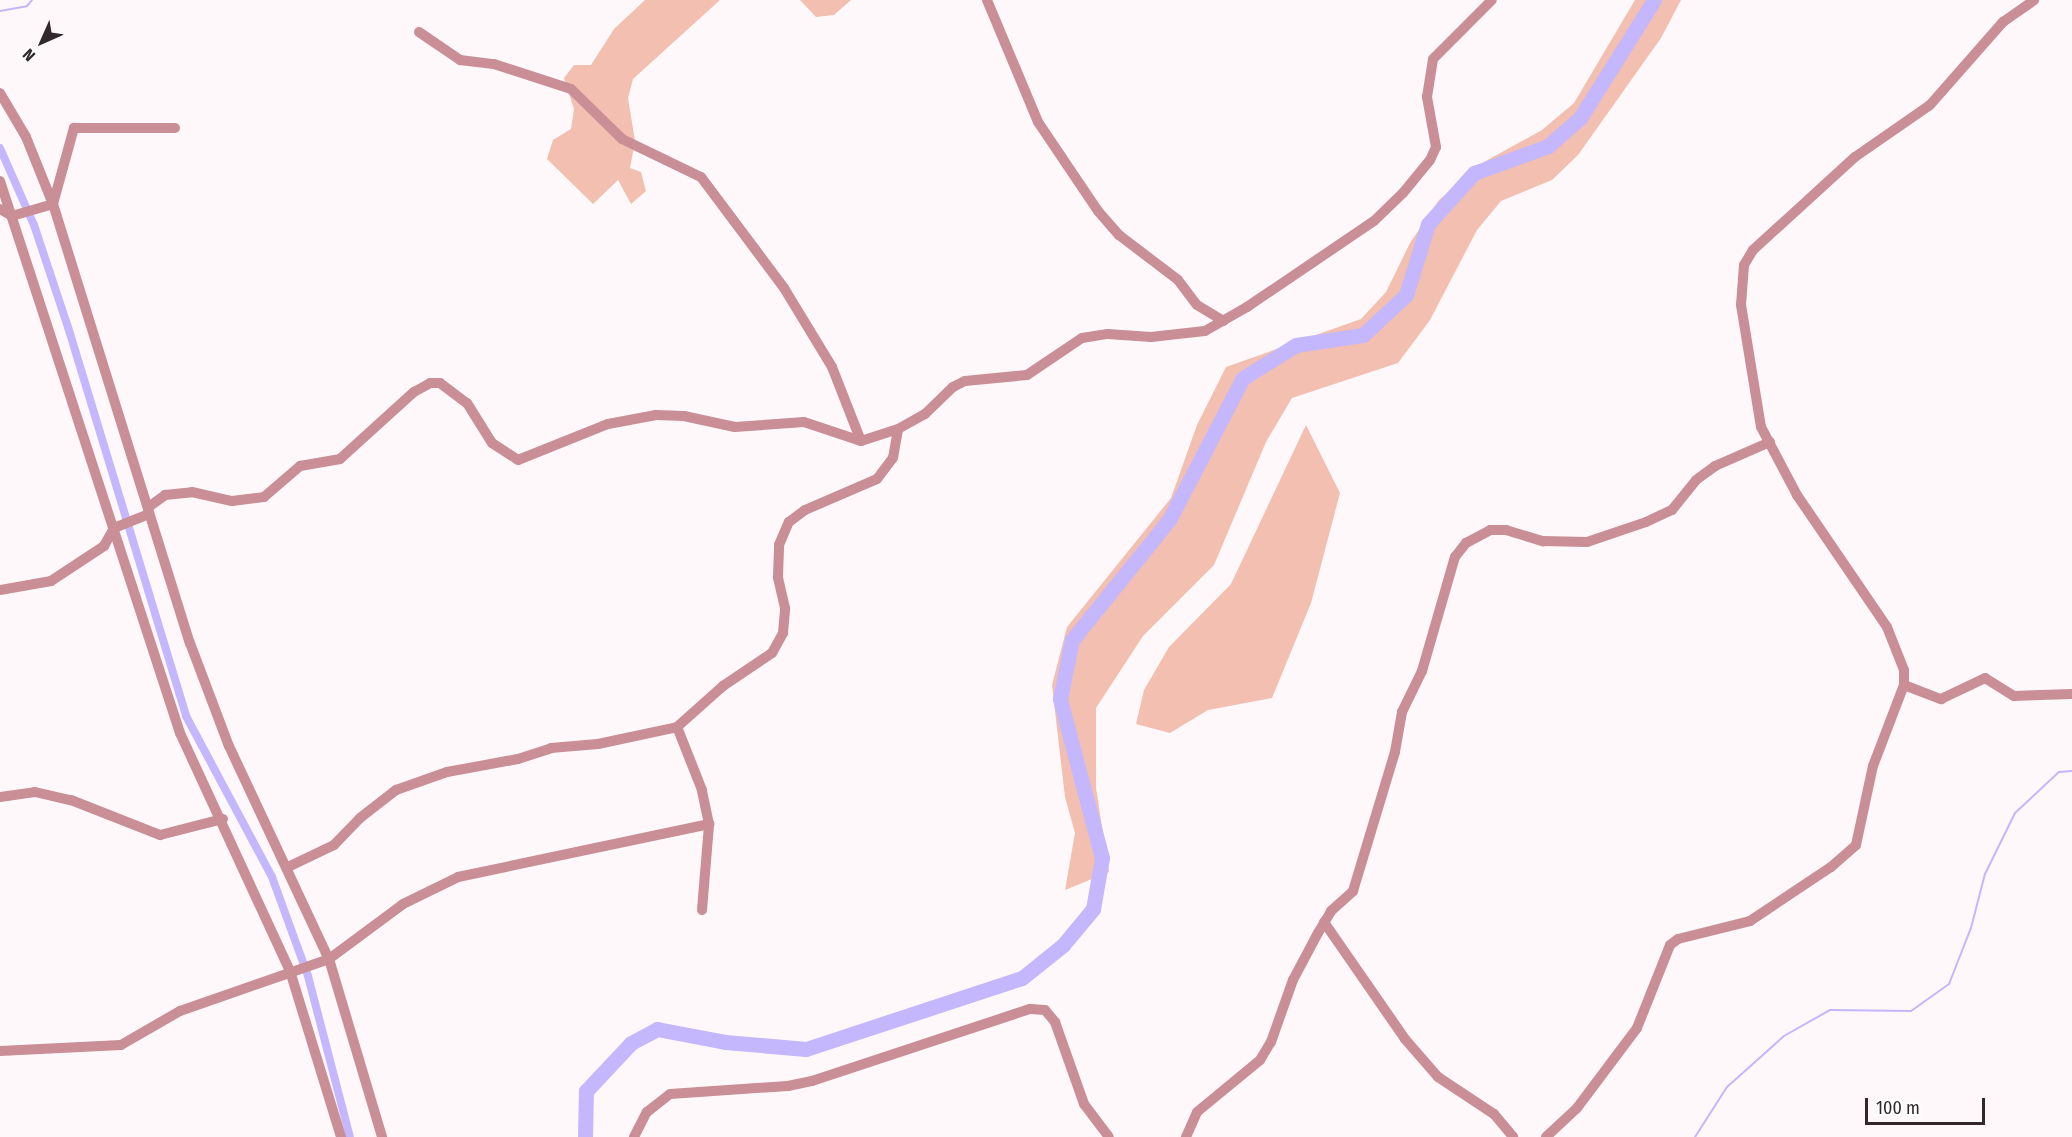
<!DOCTYPE html>
<style>
body{margin:0}
#map{position:relative;width:2072px;height:1137px;overflow:hidden;background:#fff8fb;font-family:"Fira Sans Condensed",sans-serif}
div>[style]{position:absolute}
[style*='--x']{left:calc(var(--x)*1px);top:calc(var(--y)*1px);width:calc(var(--w)*1px);rotate:calc(var(--a)*1deg)}
.green>*{inset:0;background:#f2bfb0}
.stream>*{height:2px;margin:-1px;padding:0 1px;transform-origin:1px;border-radius:1px;background:#c4b7fe}
.canal>*{height:8px;margin:-4px;padding:0 4px;transform-origin:4px;border-radius:4px;background:#c4b7fe}
.river>*{height:15px;margin:-7.5px;padding:0 7.5px;transform-origin:7.5px;border-radius:7.5px;background:#c4b7fe}
.minor>*{height:10px;margin:-5px;padding:0 5px;transform-origin:5px;border-radius:5px;background:#c98e96}
span{translate:-50% -50%;white-space:nowrap;text-align:center;line-height:1.15;-webkit-text-stroke:5px #fff;paint-order:stroke}
.north{position:absolute;left:12px;top:12px;width:60px;height:60px;-webkit-text-stroke:4px #fff;paint-order:stroke;rotate:225deg;font-size:16px;font-weight:700;line-height:24px;text-align:center;color:#32272d}
.north::after{content:'';display:block;margin:auto;width:21px;height:27px;background:#32272d;clip-path:polygon(50% 0,100% 100%,50% 72%,0 100%)}
.scale{position:absolute;left:1865px;top:1098px;width:120px;height:27px;box-sizing:border-box;border:3px solid #32272d;border-top:0;padding-left:8px;font-size:18px;line-height:21px;white-space:nowrap;color:#32272d;-webkit-text-stroke:4px #fff;paint-order:stroke}
</style>
<div id="map">
<div class="green">
<i style="clip-path:polygon(645px 0,720px 0,633px 79px,628px 98px,635px 141px,630px 168px,641px 172px,646px 191px,631px 204px,618px 180px,593px 204px,547px 159px,553px 140px,571px 129px,574px 109px,564px 78px,574px 65px,591px 65px,614px 29px)"></i>
<i style="clip-path:polygon(800px 0,851px 0,834px 15px,816px 17px)"></i>
<i style="clip-path:polygon(1635px 0,1681px 0,1661px 38px,1578px 155px,1552px 180px,1501px 201px,1477px 230px,1430px 320px,1398px 363px,1292px 398px,1266px 442px,1214px 565px,1143px 636px,1096px 708px,1096px 788px,1109px 872px,1065px 890px,1075px 833px,1065px 797px,1052px 685px,1067px 627px,1171px 498px,1197px 425px,1226px 367px,1361px 319px,1386px 292px,1410px 243px,1439px 200px,1484px 162px,1542px 130px,1574px 103px)"></i>
<i style="clip-path:polygon(1306px 425px,1340px 493px,1311px 603px,1272px 698px,1208px 710px,1170px 733px,1136px 724px,1144px 690px,1169px 647px,1231px 584px)"></i>
</div>
<div class="stream">
<i style="--x:0;--y:11;--w:27;--a:-10"></i>
<i style="--x:27;--y:6;--w:8;--a:-50"></i>
<i style="--x:1695;--y:1137;--w:59;--a:-57.4"></i>
<i style="--x:1727;--y:1087;--w:76;--a:-41.8"></i>
<i style="--x:1784;--y:1036;--w:53;--a:-29.5"></i>
<i style="--x:1830;--y:1010;--w:81;--a:0.7"></i>
<i style="--x:1911;--y:1011;--w:47;--a:-35.4"></i>
<i style="--x:1949;--y:984;--w:60;--a:-68.6"></i>
<i style="--x:1971;--y:928;--w:56;--a:-75.5"></i>
<i style="--x:1985;--y:874;--w:68;--a:-63.8"></i>
<i style="--x:2015;--y:813;--w:60;--a:-43"></i>
<i style="--x:2059;--y:772;--w:13;--a:-4"></i>
</div>
<div class="canal">
<i style="--x:0;--y:148;--w:84;--a:66.2"></i>
<i style="--x:34;--y:225;--w:108;--a:71.6"></i>
<i style="--x:68;--y:327;--w:407;--a:73.1"></i>
<i style="--x:186;--y:716;--w:183;--a:61.9"></i>
<i style="--x:272;--y:877;--w:105;--a:70"></i>
<i style="--x:308;--y:976;--w:166;--a:75.4"></i>
</div>
<div class="river">
<i style="--x:585;--y:1137;--w:46;--a:-88.8"></i>
<i style="--x:586;--y:1091;--w:66;--a:-46.8"></i>
<i style="--x:631;--y:1043;--w:30;--a:-28"></i>
<i style="--x:657;--y:1029;--w:69;--a:10.8"></i>
<i style="--x:725;--y:1042;--w:81;--a:4.9"></i>
<i style="--x:806;--y:1049;--w:227;--a:-18.2"></i>
<i style="--x:1022;--y:978;--w:53;--a:-38.8"></i>
<i style="--x:1063;--y:945;--w:47;--a:-50.2"></i>
<i style="--x:1093;--y:909;--w:52;--a:-80"></i>
<i style="--x:1102;--y:858;--w:164;--a:-104.8"></i>
<i style="--x:1060;--y:699;--w:60;--a:-78.5"></i>
<i style="--x:1072;--y:640;--w:154;--a:-51.1"></i>
<i style="--x:1169;--y:520;--w:160;--a:-62.5"></i>
<i style="--x:1243;--y:378;--w:62;--a:-31.9"></i>
<i style="--x:1296;--y:345;--w:68;--a:-8.5"></i>
<i style="--x:1363;--y:335;--w:59;--a:-42.9"></i>
<i style="--x:1406;--y:295;--w:74;--a:-72.8"></i>
<i style="--x:1428;--y:224;--w:69;--a:-48"></i>
<i style="--x:1474;--y:173;--w:79;--a:-20"></i>
<i style="--x:1548;--y:146;--w:43;--a:-41.2"></i>
<i style="--x:1580;--y:118;--w:139;--a:-57.9"></i>
</div>
<div class="minor">
<i style="--x:987;--y:0;--w:132;--a:67.3"></i>
<i style="--x:1038;--y:122;--w:107;--a:56"></i>
<i style="--x:1098;--y:211;--w:32;--a:49"></i>
<i style="--x:1119;--y:235;--w:74;--a:37.3"></i>
<i style="--x:1178;--y:280;--w:31;--a:53"></i>
<i style="--x:1197;--y:305;--w:31;--a:31"></i>
<i style="--x:419;--y:32;--w:50;--a:34.3"></i>
<i style="--x:460;--y:60;--w:34;--a:7"></i>
<i style="--x:494;--y:64;--w:81;--a:18"></i>
<i style="--x:571;--y:89;--w:71;--a:44.4"></i>
<i style="--x:622;--y:139;--w:88;--a:25.7"></i>
<i style="--x:701;--y:177;--w:139;--a:53.2"></i>
<i style="--x:784;--y:288;--w:92;--a:58.7"></i>
<i style="--x:832;--y:367;--w:79;--a:68.6"></i>
<i style="--x:0;--y:93;--w:51;--a:59.4"></i>
<i style="--x:26;--y:137;--w:72;--a:68.1"></i>
<i style="--x:0;--y:181;--w:581;--a:71.94"></i>
<i style="--x:180;--y:733;--w:262;--a:65.2"></i>
<i style="--x:290;--y:971;--w:174;--a:72.9"></i>
<i style="--x:53;--y:204;--w:79;--a:-74.6"></i>
<i style="--x:74;--y:128;--w:101;--a:0"></i>
<i style="--x:0;--y:209;--w:14;--a:30"></i>
<i style="--x:12;--y:216;--w:43;--a:-16.3"></i>
<i style="--x:53;--y:204;--w:460;--a:72.7"></i>
<i style="--x:190;--y:643;--w:110;--a:69.3"></i>
<i style="--x:229;--y:746;--w:235;--a:64.9"></i>
<i style="--x:329;--y:959;--w:186;--a:73.4"></i>
<i style="--x:150;--y:506;--w:19;--a:-36"></i>
<i style="--x:165;--y:495;--w:27;--a:-6"></i>
<i style="--x:192;--y:492;--w:41;--a:12.7"></i>
<i style="--x:232;--y:501;--w:32;--a:-7"></i>
<i style="--x:264;--y:497;--w:48;--a:-40.7"></i>
<i style="--x:300;--y:466;--w:41;--a:-9.9"></i>
<i style="--x:340;--y:459;--w:100;--a:-42.2"></i>
<i style="--x:414;--y:392;--w:18;--a:-29"></i>
<i style="--x:430;--y:383;--w:10;--a:0"></i>
<i style="--x:440;--y:383;--w:34;--a:37"></i>
<i style="--x:467;--y:403;--w:47;--a:58"></i>
<i style="--x:492;--y:443;--w:31;--a:33"></i>
<i style="--x:518;--y:460;--w:97;--a:-21.8"></i>
<i style="--x:608;--y:424;--w:49;--a:-10.6"></i>
<i style="--x:656;--y:415;--w:28;--a:2"></i>
<i style="--x:684;--y:416;--w:52;--a:12.2"></i>
<i style="--x:735;--y:427;--w:69;--a:-4.1"></i>
<i style="--x:804;--y:422;--w:60;--a:18.4"></i>
<i style="--x:861;--y:441;--w:39;--a:-18"></i>
<i style="--x:898;--y:429;--w:31;--a:-29"></i>
<i style="--x:925;--y:414;--w:39;--a:-44"></i>
<i style="--x:953;--y:387;--w:13;--a:-27"></i>
<i style="--x:965;--y:381;--w:62;--a:-5.5"></i>
<i style="--x:1027;--y:375;--w:66;--a:-33.9"></i>
<i style="--x:1082;--y:338;--w:26;--a:-9"></i>
<i style="--x:1108;--y:334;--w:43;--a:4"></i>
<i style="--x:1151;--y:337;--w:54;--a:-6.3"></i>
<i style="--x:1205;--y:331;--w:48;--a:-29.7"></i>
<i style="--x:1247;--y:307;--w:153;--a:-34.1"></i>
<i style="--x:1374;--y:221;--w:40;--a:-44"></i>
<i style="--x:1403;--y:193;--w:43;--a:-50.7"></i>
<i style="--x:1430;--y:160;--w:14;--a:-65"></i>
<i style="--x:1436;--y:147;--w:51;--a:-100.2"></i>
<i style="--x:1427;--y:97;--w:38;--a:-81"></i>
<i style="--x:1433;--y:59;--w:83;--a:-45"></i>
<i style="--x:0;--y:590;--w:52;--a:-10"></i>
<i style="--x:51;--y:581;--w:64;--a:-33.4"></i>
<i style="--x:104;--y:546;--w:21;--a:-61"></i>
<i style="--x:114;--y:528;--w:38;--a:-22"></i>
<i style="--x:1904;--y:685;--w:40;--a:21"></i>
<i style="--x:1941;--y:699;--w:49;--a:-25.5"></i>
<i style="--x:1985;--y:678;--w:34;--a:32"></i>
<i style="--x:2014;--y:696;--w:58;--a:-2"></i>
<i style="--x:0;--y:797;--w:35;--a:-8"></i>
<i style="--x:35;--y:792;--w:37;--a:13"></i>
<i style="--x:71;--y:800;--w:96;--a:21.5"></i>
<i style="--x:160;--y:835;--w:65;--a:-14.3"></i>
<i style="--x:288;--y:867;--w:51;--a:-25.6"></i>
<i style="--x:334;--y:845;--w:37;--a:-46"></i>
<i style="--x:360;--y:818;--w:46;--a:-37.9"></i>
<i style="--x:396;--y:790;--w:54;--a:-19.4"></i>
<i style="--x:447;--y:772;--w:72;--a:-10.4"></i>
<i style="--x:518;--y:759;--w:35;--a:-18"></i>
<i style="--x:551;--y:748;--w:47;--a:-4.9"></i>
<i style="--x:598;--y:744;--w:81;--a:-12.1"></i>
<i style="--x:702;--y:910;--w:86;--a:-85.3"></i>
<i style="--x:1324;--y:922;--w:142;--a:55.3"></i>
<i style="--x:1405;--y:1039;--w:50;--a:49"></i>
<i style="--x:1438;--y:1077;--w:67;--a:33.5"></i>
<i style="--x:1494;--y:1114;--w:30;--a:50"></i>
<i style="--x:0;--y:1051;--w:121;--a:-2.8"></i>
<i style="--x:121;--y:1045;--w:68;--a:-30"></i>
<i style="--x:180;--y:1011;--w:158;--a:-19.2"></i>
<i style="--x:329;--y:959;--w:92;--a:-36.6"></i>
<i style="--x:403;--y:904;--w:61;--a:-26.1"></i>
<i style="--x:458;--y:877;--w:257;--a:-11.9"></i>
<i style="--x:709;--y:824;--w:35;--a:-102"></i>
<i style="--x:702;--y:790;--w:68;--a:-111.6"></i>
<i style="--x:677;--y:727;--w:62;--a:-41.7"></i>
<i style="--x:723;--y:686;--w:59;--a:-34"></i>
<i style="--x:772;--y:653;--w:23;--a:-61"></i>
<i style="--x:783;--y:633;--w:25;--a:-85"></i>
<i style="--x:785;--y:608;--w:32;--a:-103"></i>
<i style="--x:778;--y:577;--w:32;--a:-88"></i>
<i style="--x:779;--y:545;--w:25;--a:-67"></i>
<i style="--x:789;--y:522;--w:20;--a:-37"></i>
<i style="--x:805;--y:510;--w:78;--a:-23.3"></i>
<i style="--x:877;--y:479;--w:26;--a:-53"></i>
<i style="--x:893;--y:458;--w:29;--a:-80"></i>
<i style="--x:634;--y:1137;--w:28;--a:-63"></i>
<i style="--x:647;--y:1112;--w:29;--a:-38"></i>
<i style="--x:670;--y:1094;--w:118;--a:-3.9"></i>
<i style="--x:788;--y:1086;--w:25;--a:-12"></i>
<i style="--x:812;--y:1081;--w:230;--a:-18.3"></i>
<i style="--x:1030;--y:1009;--w:15;--a:4"></i>
<i style="--x:1045;--y:1010;--w:16;--a:50"></i>
<i style="--x:1055;--y:1022;--w:87;--a:70.5"></i>
<i style="--x:1084;--y:1104;--w:41;--a:52.9"></i>
<i style="--x:1186;--y:1137;--w:27;--a:-66"></i>
<i style="--x:1197;--y:1112;--w:82;--a:-39.5"></i>
<i style="--x:1260;--y:1060;--w:21;--a:-59"></i>
<i style="--x:1271;--y:1042;--w:66;--a:-70.5"></i>
<i style="--x:1293;--y:980;--w:53;--a:-62"></i>
<i style="--x:1318;--y:933;--w:26;--a:-59"></i>
<i style="--x:1331;--y:911;--w:30;--a:-42"></i>
<i style="--x:1353;--y:891;--w:145;--a:-73.2"></i>
<i style="--x:1395;--y:752;--w:41;--a:-80.1"></i>
<i style="--x:1402;--y:712;--w:46;--a:-64"></i>
<i style="--x:1422;--y:671;--w:119;--a:-73.9"></i>
<i style="--x:1455;--y:557;--w:18;--a:-52"></i>
<i style="--x:1466;--y:543;--w:27;--a:-28"></i>
<i style="--x:1490;--y:530;--w:16;--a:0"></i>
<i style="--x:1506;--y:530;--w:39;--a:17"></i>
<i style="--x:1543;--y:541;--w:44;--a:1.3"></i>
<i style="--x:1587;--y:542;--w:62;--a:-18.7"></i>
<i style="--x:1646;--y:522;--w:29;--a:-25"></i>
<i style="--x:1672;--y:510;--w:38;--a:-51"></i>
<i style="--x:1696;--y:480;--w:24;--a:-36"></i>
<i style="--x:1715;--y:466;--w:60;--a:-23.6"></i>
<i style="--x:1546;--y:1137;--w:42;--a:-43.1"></i>
<i style="--x:1577;--y:1108;--w:100;--a:-53.1"></i>
<i style="--x:1637;--y:1028;--w:89;--a:-68.3"></i>
<i style="--x:1670;--y:945;--w:10;--a:-37"></i>
<i style="--x:1678;--y:939;--w:74;--a:-14"></i>
<i style="--x:1750;--y:921;--w:97;--a:-33.7"></i>
<i style="--x:1831;--y:867;--w:33;--a:-41"></i>
<i style="--x:1856;--y:845;--w:81;--a:-77.9"></i>
<i style="--x:1873;--y:766;--w:87;--a:-69.1"></i>
<i style="--x:1904;--y:685;--w:15;--a:-90"></i>
<i style="--x:1904;--y:670;--w:46;--a:-111.6"></i>
<i style="--x:1887;--y:627;--w:160;--a:-124.3"></i>
<i style="--x:1797;--y:495;--w:77;--a:-117.9"></i>
<i style="--x:1761;--y:427;--w:124;--a:-99.3"></i>
<i style="--x:1741;--y:305;--w:40;--a:-85.7"></i>
<i style="--x:1744;--y:265;--w:17;--a:-59"></i>
<i style="--x:1753;--y:250;--w:138;--a:-42.4"></i>
<i style="--x:1855;--y:157;--w:91;--a:-34.7"></i>
<i style="--x:1930;--y:105;--w:111;--a:-48.7"></i>
<i style="--x:2003;--y:22;--w:38;--a:-35"></i>
</div>
<div class="north">N</div>
<div class="scale">100 m</div>
</div>
